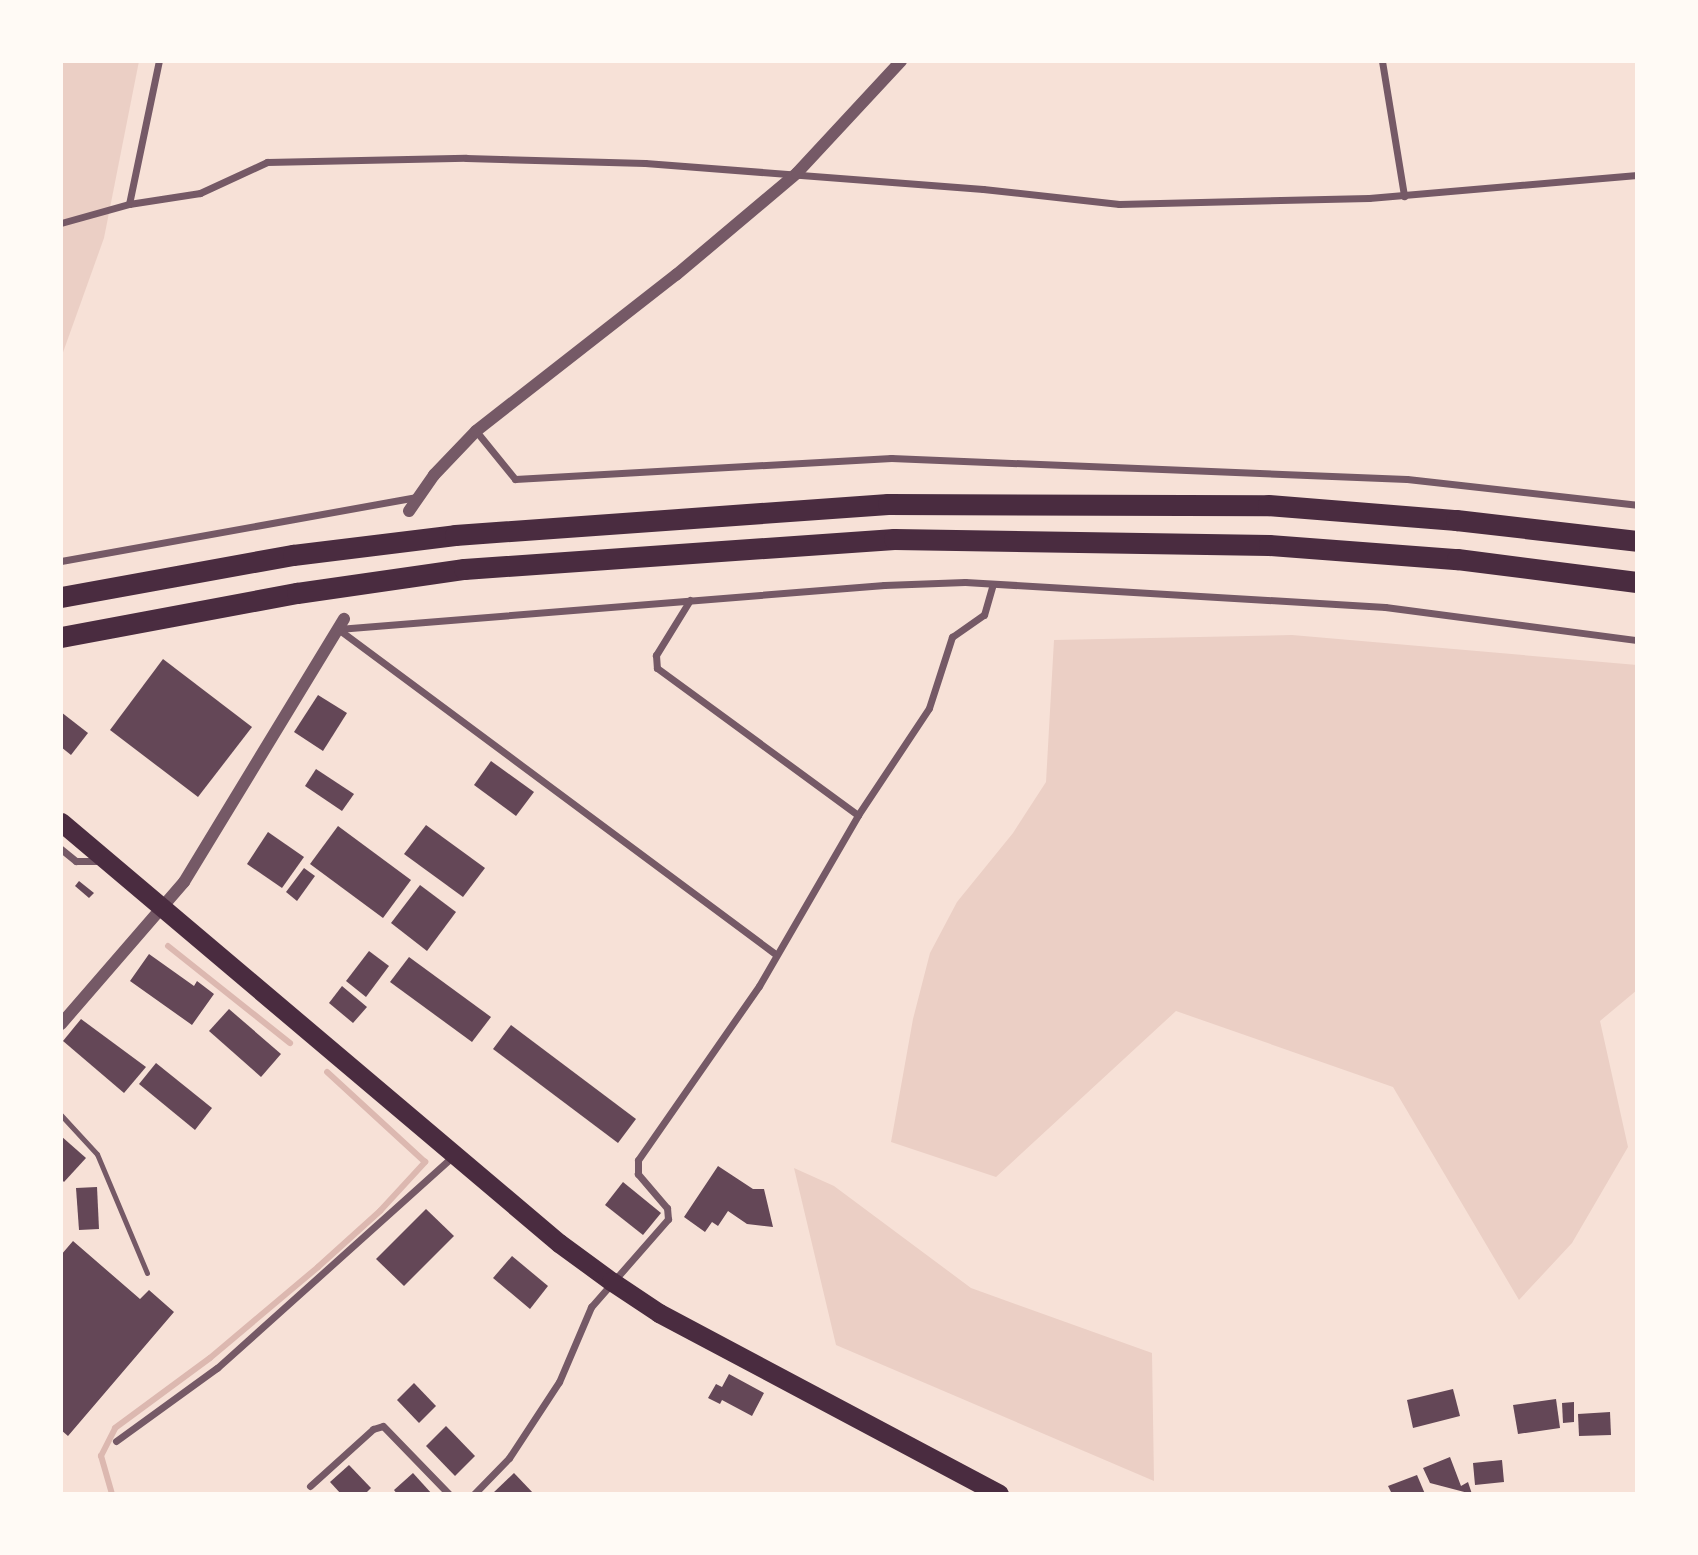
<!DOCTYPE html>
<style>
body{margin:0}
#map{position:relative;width:1698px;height:1555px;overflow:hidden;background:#f7e1d7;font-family:Rubik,sans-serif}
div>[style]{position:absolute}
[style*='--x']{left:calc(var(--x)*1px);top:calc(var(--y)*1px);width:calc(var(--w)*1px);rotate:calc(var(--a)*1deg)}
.green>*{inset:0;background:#ebcfc5}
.stream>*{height:6px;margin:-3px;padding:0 3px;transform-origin:3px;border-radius:3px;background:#dcb8b0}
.building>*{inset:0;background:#644757}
.service>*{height:5px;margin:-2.5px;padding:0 2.5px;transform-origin:2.5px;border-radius:2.5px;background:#755966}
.minor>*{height:7px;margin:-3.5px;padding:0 3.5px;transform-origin:3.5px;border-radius:3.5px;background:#755966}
.tertiary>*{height:12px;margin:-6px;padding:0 6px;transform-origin:6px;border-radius:6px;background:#755966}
.trunk>*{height:19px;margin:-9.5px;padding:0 9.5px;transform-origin:9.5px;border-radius:9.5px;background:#4a2c40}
.motorway>*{height:21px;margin:-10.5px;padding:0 10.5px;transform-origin:10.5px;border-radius:10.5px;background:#4a2c40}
span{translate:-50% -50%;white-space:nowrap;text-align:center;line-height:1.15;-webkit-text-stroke:6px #fffaf5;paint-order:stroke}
.frame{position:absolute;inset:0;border:63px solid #fffaf5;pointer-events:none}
</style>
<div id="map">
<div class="green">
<i style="clip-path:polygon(61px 61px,139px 61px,104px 238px,61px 358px)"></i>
<i style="clip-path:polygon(1292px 635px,1637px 665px,1637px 990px,1600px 1021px,1628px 1147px,1572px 1243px,1519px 1300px,1393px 1087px,1176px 1011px,996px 1177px,891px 1142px,913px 1019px,930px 953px,957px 902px,1013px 833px,1046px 782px,1054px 640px)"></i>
<i style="clip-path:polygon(794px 1168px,834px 1186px,971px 1288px,1152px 1353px,1154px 1481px,836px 1345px)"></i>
</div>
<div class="stream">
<i style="--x:168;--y:946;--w:156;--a:38.5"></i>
<i style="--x:112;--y:1494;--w:40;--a:-106"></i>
<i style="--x:101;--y:1456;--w:31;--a:-63"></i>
<i style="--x:115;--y:1428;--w:118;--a:-36.4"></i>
<i style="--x:210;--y:1358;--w:141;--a:-40.1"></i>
<i style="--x:318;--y:1267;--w:84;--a:-42.1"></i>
<i style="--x:380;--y:1211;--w:67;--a:-47.4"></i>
<i style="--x:425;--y:1162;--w:133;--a:-137.4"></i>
</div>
<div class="building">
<i style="clip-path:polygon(163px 659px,252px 727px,198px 797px,110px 730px)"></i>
<i style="clip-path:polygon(318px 695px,347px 713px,323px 751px,294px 732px)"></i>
<i style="clip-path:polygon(61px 712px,88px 733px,71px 755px,61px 747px)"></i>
<i style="clip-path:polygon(491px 761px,534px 792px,516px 816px,474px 785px)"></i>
<i style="clip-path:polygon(316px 769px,354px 794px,342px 811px,305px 786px)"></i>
<i style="clip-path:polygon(426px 825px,485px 868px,463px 897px,404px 854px)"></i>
<i style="clip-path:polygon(338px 826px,411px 880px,383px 918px,310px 864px)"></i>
<i style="clip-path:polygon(268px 832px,304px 857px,282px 888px,247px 864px)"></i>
<i style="clip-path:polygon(304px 868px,315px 876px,297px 901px,286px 892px)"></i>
<i style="clip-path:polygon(79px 881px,94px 893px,89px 898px,75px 886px)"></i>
<i style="clip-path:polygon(420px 885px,456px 912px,427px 951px,391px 923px)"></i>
<i style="clip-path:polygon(369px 951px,389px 966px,366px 997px,346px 981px)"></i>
<i style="clip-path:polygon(149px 954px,194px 986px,197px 981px,214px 994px,192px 1025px,130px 981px)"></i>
<i style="clip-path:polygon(409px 957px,491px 1017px,472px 1042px,390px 982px)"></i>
<i style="clip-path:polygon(342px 986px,367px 1007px,353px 1023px,329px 1003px)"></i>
<i style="clip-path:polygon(229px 1009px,281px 1054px,261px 1077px,209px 1031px)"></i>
<i style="clip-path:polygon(81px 1019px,146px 1067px,124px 1093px,63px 1041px)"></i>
<i style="clip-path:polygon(511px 1025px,636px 1119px,618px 1143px,493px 1049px)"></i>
<i style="clip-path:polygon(156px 1063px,212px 1108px,195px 1130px,139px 1084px)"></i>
<i style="clip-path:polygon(61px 1136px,86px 1158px,64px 1182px,61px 1179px)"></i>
<i style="clip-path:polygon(718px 1166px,753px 1189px,764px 1189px,773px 1227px,747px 1224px,728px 1211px,718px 1226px,712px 1222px,705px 1232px,684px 1217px)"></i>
<i style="clip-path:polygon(623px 1182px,661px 1213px,643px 1235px,605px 1205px)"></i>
<i style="clip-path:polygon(97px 1187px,99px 1229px,79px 1230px,76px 1188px)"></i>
<i style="clip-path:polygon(426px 1209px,454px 1236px,404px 1286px,376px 1259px)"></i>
<i style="clip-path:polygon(73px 1241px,140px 1299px,149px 1290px,174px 1312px,68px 1436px,61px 1430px,61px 1255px)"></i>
<i style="clip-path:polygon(512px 1256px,548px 1286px,530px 1309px,493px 1278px)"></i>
<i style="clip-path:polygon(729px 1374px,764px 1393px,752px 1416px,722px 1400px,720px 1404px,708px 1398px,716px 1384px,722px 1387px)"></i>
<i style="clip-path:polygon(414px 1383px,436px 1406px,419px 1423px,397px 1400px)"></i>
<i style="clip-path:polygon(1453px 1389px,1460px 1416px,1413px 1428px,1407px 1400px)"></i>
<i style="clip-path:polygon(1556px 1399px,1560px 1428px,1518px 1434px,1513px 1405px)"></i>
<i style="clip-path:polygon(1574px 1402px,1574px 1422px,1563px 1423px,1562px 1403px)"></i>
<i style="clip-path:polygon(1610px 1412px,1611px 1435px,1579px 1436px,1578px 1414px)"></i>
<i style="clip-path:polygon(446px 1426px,475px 1456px,455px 1476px,426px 1446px)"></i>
<i style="clip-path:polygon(1450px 1457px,1461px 1486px,1468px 1482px,1472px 1494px,1430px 1483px,1423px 1468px)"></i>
<i style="clip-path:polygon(1502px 1460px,1504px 1482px,1475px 1485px,1473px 1463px)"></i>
<i style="clip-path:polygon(349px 1465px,371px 1488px,365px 1494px,341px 1494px,330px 1482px)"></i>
<i style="clip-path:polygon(413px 1473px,432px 1494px,397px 1494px,394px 1490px)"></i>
<i style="clip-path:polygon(514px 1473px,534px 1494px,492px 1494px)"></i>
<i style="clip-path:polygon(1417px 1475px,1425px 1494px,1392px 1494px,1388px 1486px)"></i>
</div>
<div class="service">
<i style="--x:61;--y:1115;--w:53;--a:47.3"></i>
<i style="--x:97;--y:1154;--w:129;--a:67.2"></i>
</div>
<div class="minor">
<i style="--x:1382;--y:61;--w:137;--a:80.7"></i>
<i style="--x:129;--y:204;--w:146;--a:-78.2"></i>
<i style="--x:61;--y:223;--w:71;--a:-15.6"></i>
<i style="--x:129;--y:204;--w:72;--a:-8.8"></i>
<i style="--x:200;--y:193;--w:74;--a:-24.8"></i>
<i style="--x:267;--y:162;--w:199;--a:-1.2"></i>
<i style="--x:466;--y:158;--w:179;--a:1.6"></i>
<i style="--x:645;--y:163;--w:339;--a:4.4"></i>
<i style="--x:983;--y:189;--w:137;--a:6.3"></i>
<i style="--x:1119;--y:204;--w:250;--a:-1.4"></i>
<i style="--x:1369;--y:198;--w:269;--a:-4.9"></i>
<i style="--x:476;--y:431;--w:62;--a:50.9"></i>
<i style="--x:515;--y:479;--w:377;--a:-3.2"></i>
<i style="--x:891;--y:458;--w:516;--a:2.33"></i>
<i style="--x:1407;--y:479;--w:231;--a:6.4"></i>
<i style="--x:61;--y:561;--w:360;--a:-10.2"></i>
<i style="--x:690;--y:600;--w:65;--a:121.7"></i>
<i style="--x:656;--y:655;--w:13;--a:86"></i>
<i style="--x:657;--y:668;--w:249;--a:36.2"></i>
<i style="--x:338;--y:629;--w:548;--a:-4.61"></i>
<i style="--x:884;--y:585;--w:81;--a:-2.1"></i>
<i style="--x:965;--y:582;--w:421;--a:3.4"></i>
<i style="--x:1385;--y:607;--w:254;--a:7.5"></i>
<i style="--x:338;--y:629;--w:543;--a:36.62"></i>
<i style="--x:61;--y:849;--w:19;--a:39"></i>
<i style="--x:76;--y:861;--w:26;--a:0"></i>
<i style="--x:116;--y:1441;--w:125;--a:-35.9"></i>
<i style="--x:217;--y:1368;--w:319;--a:-41.9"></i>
<i style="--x:310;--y:1486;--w:85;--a:-42.1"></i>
<i style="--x:373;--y:1429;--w:10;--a:-17"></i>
<i style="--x:383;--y:1426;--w:95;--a:45.9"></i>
<i style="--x:474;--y:1494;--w:50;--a:-45.8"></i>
<i style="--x:509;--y:1458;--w:91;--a:-56.7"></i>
<i style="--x:559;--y:1382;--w:82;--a:-66.9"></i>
<i style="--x:591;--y:1307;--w:117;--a:-48.8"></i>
<i style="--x:668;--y:1219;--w:11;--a:-95"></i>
<i style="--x:667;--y:1208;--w:45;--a:-130.5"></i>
<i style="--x:638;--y:1174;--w:14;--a:-90"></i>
<i style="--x:638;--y:1160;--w:212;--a:-55.2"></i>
<i style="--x:759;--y:986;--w:198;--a:-59.9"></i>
<i style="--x:858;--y:815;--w:128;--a:-56.4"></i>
<i style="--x:929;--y:708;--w:75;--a:-72.1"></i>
<i style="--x:952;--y:637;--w:39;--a:-35"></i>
<i style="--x:984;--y:615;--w:32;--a:-74"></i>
</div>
<div class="tertiary">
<i style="--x:409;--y:511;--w:44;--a:-55.2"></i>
<i style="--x:434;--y:475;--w:61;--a:-46.3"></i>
<i style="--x:476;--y:431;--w:254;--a:-38"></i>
<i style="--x:676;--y:275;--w:158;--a:-40.1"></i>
<i style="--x:797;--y:173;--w:153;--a:-47.1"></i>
<i style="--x:61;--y:1024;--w:188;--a:-49.1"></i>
<i style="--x:184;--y:882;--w:308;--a:-58.7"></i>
</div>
<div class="trunk">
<i style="--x:61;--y:822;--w:652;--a:40.21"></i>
<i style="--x:559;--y:1243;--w:64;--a:36.2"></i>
<i style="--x:611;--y:1281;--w:58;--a:33.7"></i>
<i style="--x:659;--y:1313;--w:385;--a:28"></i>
</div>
<div class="motorway">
<i style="--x:61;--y:597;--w:236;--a:-10.3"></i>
<i style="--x:293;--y:555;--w:163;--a:-7"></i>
<i style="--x:455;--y:535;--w:434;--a:-4.1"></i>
<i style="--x:888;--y:504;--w:380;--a:0.2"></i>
<i style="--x:1268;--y:505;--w:189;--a:4.6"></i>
<i style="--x:1456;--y:520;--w:182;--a:6.6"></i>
<i style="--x:61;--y:637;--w:240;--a:-10.6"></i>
<i style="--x:297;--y:593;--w:169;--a:-8.2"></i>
<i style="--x:464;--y:569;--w:431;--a:-4"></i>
<i style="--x:894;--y:539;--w:375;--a:0.9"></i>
<i style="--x:1269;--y:545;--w:189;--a:4.3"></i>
<i style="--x:1457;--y:559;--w:181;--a:7.3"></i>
</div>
<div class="frame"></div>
</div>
